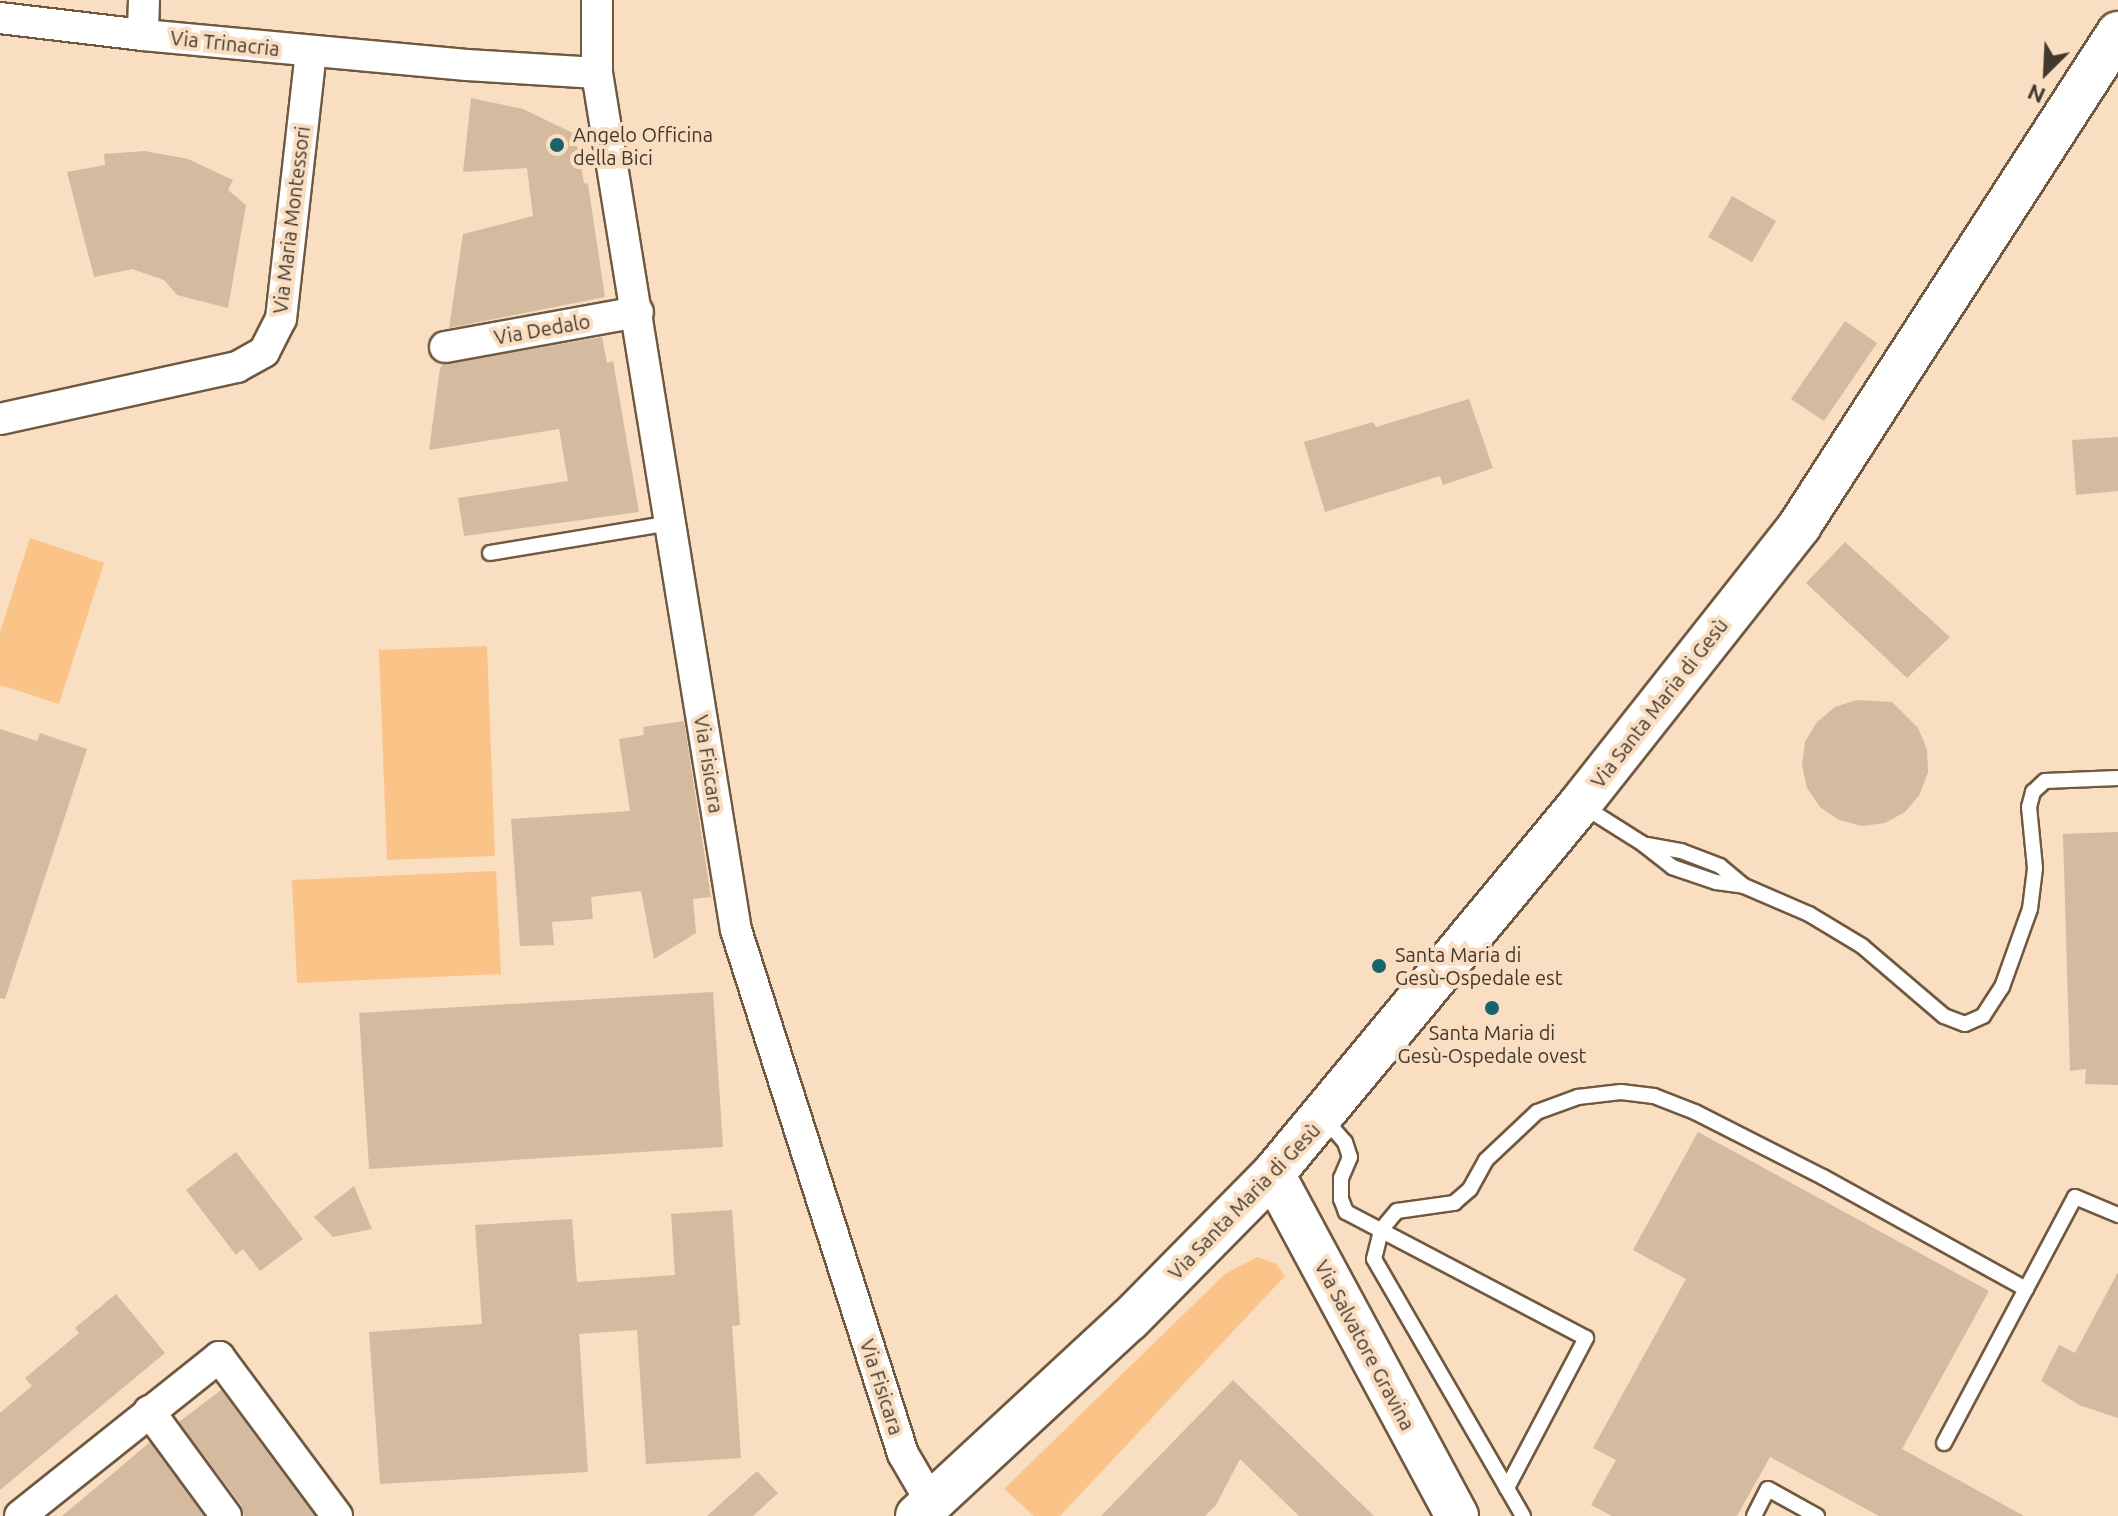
<!DOCTYPE html>
<meta charset="utf-8">
<style>
body{margin:0}
#map{position:relative;width:2118px;height:1516px;overflow:hidden;background:#f9dec2;font-family:Ubuntu,sans-serif}
div>[style]{position:absolute}
[style*='--x']{left:calc(var(--x)*1px);top:calc(var(--y)*1px);width:calc(var(--w)*1px);rotate:calc(var(--a)*1deg)}
.green>*{inset:0;background:#fac387}
.building>*{inset:0;background:#d4ba9f}
.roads{filter:drop-shadow(2px 0 #6f5940) drop-shadow(-2px 0 #6f5940) drop-shadow(0 2px #6f5940) drop-shadow(0 -2px #6f5940)}
.lane>*{height:14px;margin:-7px;padding:0 7px;transform-origin:7px;border-radius:7px;background:#fff}
.street>*{height:30px;margin:-15px;padding:0 15px;transform-origin:15px;border-radius:15px;background:#fff}
.secondary>*{height:42px;margin:-21px;padding:0 21px;transform-origin:21px;border-radius:21px;background:#fff}
.dots>*{width:22px;height:22px;translate:-50% -50%;box-sizing:border-box;border:4px solid #f9dec2;border-radius:50%}
span{translate:-50% -50%;white-space:nowrap;text-align:center;line-height:1.15;-webkit-text-stroke:8px #f9dec2;paint-order:stroke}
.street-label{font-size:20px;color:#42382d}
.poi-label{font-size:20px;color:#42382d}
.left{translate:0 -50%;text-align:left}
.north{position:absolute;left:2006px;top:32px;width:80px;height:80px;-webkit-text-stroke:6px #f9dec2;paint-order:stroke;rotate:204deg;font-size:22px;font-weight:700;line-height:32px;text-align:center;color:#42382d}
.north::after{content:'';display:block;margin:auto;width:28px;height:36px;background:#42382d;clip-path:polygon(50% 0,100% 100%,50% 72%,0 100%)}
</style>
<div id="map">
<div class="green">
<i style="clip-path:polygon(30px 538px,104px 563px,59px 704px,0 685px,0 632px)"></i>
<i style="clip-path:polygon(487px 646px,495px 856px,387px 860px,379px 650px)"></i>
<i style="clip-path:polygon(496px 871px,501px 974px,297px 983px,292px 880px)"></i>
<i style="clip-path:polygon(1257px 1257px,1276px 1264px,1285px 1276px,1060px 1516px,1034px 1516px,1004px 1489px,1225px 1274px)"></i>
</div>
<div class="building">
<i style="clip-path:polygon(471px 98px,523px 109px,575px 134px,584px 183px,588px 184px,605px 297px,449px 328px,463px 234px,533px 216px,527px 168px,463px 172px)"></i>
<i style="clip-path:polygon(145px 151px,188px 159px,233px 180px,228px 190px,246px 205px,228px 308px,177px 295px,164px 280px,132px 269px,94px 277px,67px 172px,105px 165px,104px 154px)"></i>
<i style="clip-path:polygon(1732px 196px,1776px 221px,1752px 262px,1708px 237px)"></i>
<i style="clip-path:polygon(1845px 321px,1877px 343px,1824px 421px,1791px 399px)"></i>
<i style="clip-path:polygon(602px 337px,607px 363px,613px 361px,639px 512px,464px 536px,458px 498px,568px 481px,559px 429px,429px 450px,440px 368px,443px 364px)"></i>
<i style="clip-path:polygon(1469px 399px,1493px 468px,1443px 485px,1440px 476px,1325px 512px,1304px 442px,1373px 422px,1376px 427px)"></i>
<i style="clip-path:polygon(2118px 437px,2118px 491px,2076px 495px,2072px 440px)"></i>
<i style="clip-path:polygon(1845px 542px,1950px 637px,1907px 678px,1806px 583px)"></i>
<i style="clip-path:polygon(1857px 700px,1892px 702px,1918px 728px,1927px 749px,1928px 772px,1920px 794px,1905px 812px,1885px 823px,1862px 826px,1839px 820px,1820px 807px,1807px 788px,1802px 765px,1805px 742px,1817px 722px,1835px 707px)"></i>
<i style="clip-path:polygon(684px 721px,711px 897px,693px 899px,696px 933px,654px 959px,641px 891px,591px 897px,593px 919px,552px 922px,554px 945px,520px 946px,511px 819px,630px 811px,619px 739px,644px 735px,643px 727px)"></i>
<i style="clip-path:polygon(0 729px,37px 741px,40px 733px,87px 749px,5px 999px,0 998px)"></i>
<i style="clip-path:polygon(2118px 832px,2118px 1085px,2085px 1084px,2086px 1069px,2070px 1071px,2063px 834px)"></i>
<i style="clip-path:polygon(713px 992px,723px 1147px,369px 1169px,359px 1013px)"></i>
<i style="clip-path:polygon(1698px 1132px,1989px 1291px,1902px 1449px,2024px 1516px,1879px 1516px,1770px 1457px,1737px 1516px,1612px 1516px,1591px 1505px,1616px 1460px,1593px 1448px,1686px 1279px,1633px 1250px)"></i>
<i style="clip-path:polygon(236px 1152px,303px 1239px,260px 1271px,243px 1249px,236px 1255px,186px 1190px)"></i>
<i style="clip-path:polygon(354px 1186px,372px 1229px,333px 1237px,314px 1217px)"></i>
<i style="clip-path:polygon(732px 1210px,740px 1325px,732px 1326px,741px 1458px,646px 1464px,637px 1330px,579px 1334px,588px 1472px,380px 1484px,369px 1332px,482px 1324px,475px 1225px,572px 1219px,577px 1282px,675px 1275px,671px 1214px)"></i>
<i style="clip-path:polygon(2118px 1272px,2118px 1418px,2079px 1405px,2041px 1381px,2059px 1345px,2075px 1353px)"></i>
<i style="clip-path:polygon(116px 1294px,165px 1353px,0 1490px,0 1413px,32px 1386px,25px 1378px,79px 1333px,75px 1328px)"></i>
<i style="clip-path:polygon(1233px 1380px,1374px 1516px,1299px 1516px,1240px 1459px,1216px 1505px,1205px 1516px,1101px 1516px)"></i>
<i style="clip-path:polygon(221px 1390px,315px 1516px,244px 1516px,241px 1505px,179px 1422px)"></i>
<i style="clip-path:polygon(150px 1442px,204px 1516px,62px 1516px,98px 1486px)"></i>
<i style="clip-path:polygon(757px 1471px,778px 1493px,753px 1516px,707px 1516px)"></i>
</div>
<div class="roads">
<div class="lane">
<i style="--x:490;--y:553;--w:183;--a:-9.4"></i>
<i style="--x:1583;--y:806;--w:71;--a:32.3"></i>
<i style="--x:1643;--y:844;--w:37;--a:38"></i>
<i style="--x:1672;--y:867;--w:46;--a:18.8"></i>
<i style="--x:1716;--y:882;--w:28;--a:8"></i>
<i style="--x:1744;--y:886;--w:71;--a:23.3"></i>
<i style="--x:1809;--y:914;--w:62;--a:31.1"></i>
<i style="--x:1862;--y:946;--w:108;--a:40.5"></i>
<i style="--x:1944;--y:1016;--w:22;--a:21"></i>
<i style="--x:1965;--y:1024;--w:20;--a:-24"></i>
<i style="--x:1983;--y:1016;--w:35;--a:-57"></i>
<i style="--x:2002;--y:987;--w:83;--a:-70.3"></i>
<i style="--x:2030;--y:909;--w:41;--a:-83"></i>
<i style="--x:2035;--y:868;--w:61;--a:-95.6"></i>
<i style="--x:2029;--y:807;--w:16;--a:-75"></i>
<i style="--x:2033;--y:792;--w:16;--a:-43"></i>
<i style="--x:2045;--y:781;--w:73;--a:-2.4"></i>
<i style="--x:1647;--y:845;--w:35;--a:10"></i>
<i style="--x:1681;--y:851;--w:42;--a:21"></i>
<i style="--x:1720;--y:866;--w:31;--a:40"></i>
<i style="--x:1323;--y:1117;--w:33;--a:49"></i>
<i style="--x:1345;--y:1142;--w:16;--a:72"></i>
<i style="--x:1350;--y:1157;--w:23;--a:113"></i>
<i style="--x:1341;--y:1178;--w:21;--a:90"></i>
<i style="--x:1341;--y:1199;--w:14;--a:69"></i>
<i style="--x:1346;--y:1212;--w:271;--a:27.7"></i>
<i style="--x:1586;--y:1338;--w:170;--a:117.8"></i>
<i style="--x:1944;--y:1443;--w:174;--a:-62"></i>
<i style="--x:1523;--y:1516;--w:297;--a:-120.1"></i>
<i style="--x:1374;--y:1259;--w:30;--a:-76"></i>
<i style="--x:1381;--y:1230;--w:25;--a:-50"></i>
<i style="--x:1397;--y:1211;--w:58;--a:-8"></i>
<i style="--x:1454;--y:1203;--w:21;--a:-41"></i>
<i style="--x:1470;--y:1189;--w:33;--a:-61"></i>
<i style="--x:1486;--y:1160;--w:70;--a:-43.3"></i>
<i style="--x:1537;--y:1112;--w:44;--a:-20.1"></i>
<i style="--x:1578;--y:1097;--w:43;--a:-6.6"></i>
<i style="--x:1621;--y:1092;--w:33;--a:7"></i>
<i style="--x:1654;--y:1096;--w:44;--a:21.3"></i>
<i style="--x:1695;--y:1112;--w:144;--a:26.9"></i>
<i style="--x:1823;--y:1177;--w:232;--a:28.9"></i>
<i style="--x:2026;--y:1289;--w:104;--a:-62"></i>
<i style="--x:2075;--y:1197;--w:47;--a:22.7"></i>
<i style="--x:1754;--y:1516;--w:30;--a:-63"></i>
<i style="--x:1768;--y:1489;--w:56;--a:28.9"></i>
</div>
<div class="street">
<i style="--x:144;--y:0;--w:35;--a:92"></i>
<i style="--x:143;--y:35;--w:325;--a:5.3"></i>
<i style="--x:467;--y:65;--w:130;--a:3.5"></i>
<i style="--x:597;--y:0;--w:73;--a:90"></i>
<i style="--x:597;--y:73;--w:868;--a:80.79"></i>
<i style="--x:736;--y:930;--w:550;--a:72.32"></i>
<i style="--x:903;--y:1454;--w:56;--a:59.7"></i>
<i style="--x:0;--y:18;--w:144;--a:6.8"></i>
<i style="--x:445;--y:347;--w:196;--a:-10.3"></i>
<i style="--x:0;--y:419;--w:243;--a:-12.4"></i>
<i style="--x:237;--y:367;--w:31;--a:-29"></i>
<i style="--x:264;--y:352;--w:37;--a:-63"></i>
<i style="--x:281;--y:319;--w:269;--a:-83.6"></i>
<i style="--x:149;--y:1411;--w:130;--a:53.7"></i>
<i style="--x:20;--y:1516;--w:255;--a:-38.6"></i>
<i style="--x:219;--y:1357;--w:198;--a:53.4"></i>
</div>
<div class="secondary">
<i style="--x:1273;--y:1174;--w:388;--a:61.7"></i>
<i style="--x:917;--y:1516;--w:290;--a:-42.8"></i>
<i style="--x:1130;--y:1319;--w:204;--a:-45.4"></i>
<i style="--x:1273;--y:1174;--w:481;--a:-50.3"></i>
<i style="--x:1580;--y:804;--w:355;--a:-51.7"></i>
<i style="--x:1800;--y:525;--w:586;--a:-57.12"></i>
</div>
</div>
<div class="dots">
<i style="left:557px;top:145px;background:#17646d"></i>
<i style="left:1379px;top:966px;background:#17646d"></i>
<i style="left:1492px;top:1008px;background:#17646d"></i>
</div>
<div class="street-label">
<span style="left:225px;top:43px;rotate:6deg">Via Trinacria</span>
<span style="left:291px;top:220px;rotate:-83deg">Via Maria Montessori</span>
<span style="left:542px;top:329px;rotate:-10deg">Via Dedalo</span>
<span style="left:1659px;top:703px;rotate:-52deg">Via Santa Maria di Gesù</span>
<span style="left:709px;top:764px;rotate:81deg">Via Fisicara</span>
<span style="left:1244px;top:1201px;rotate:-46deg">Via Santa Maria di Gesù</span>
<span style="left:1365px;top:1345px;rotate:62deg">Via Salvatore Gravina</span>
<span style="left:882px;top:1387px;rotate:72deg">Via Fisicara</span>
</div>
<div class="poi-label">
<span class="left" style="left:573px;top:146px">Angelo Officina<br>della Bici</span>
<span class="left" style="left:1395px;top:966px">Santa Maria di<br>Gesù-Ospedale est</span>
<span style="left:1492px;top:1044px">Santa Maria di<br>Gesù-Ospedale ovest</span>
</div>
<div class="north">N</div>
</div>
